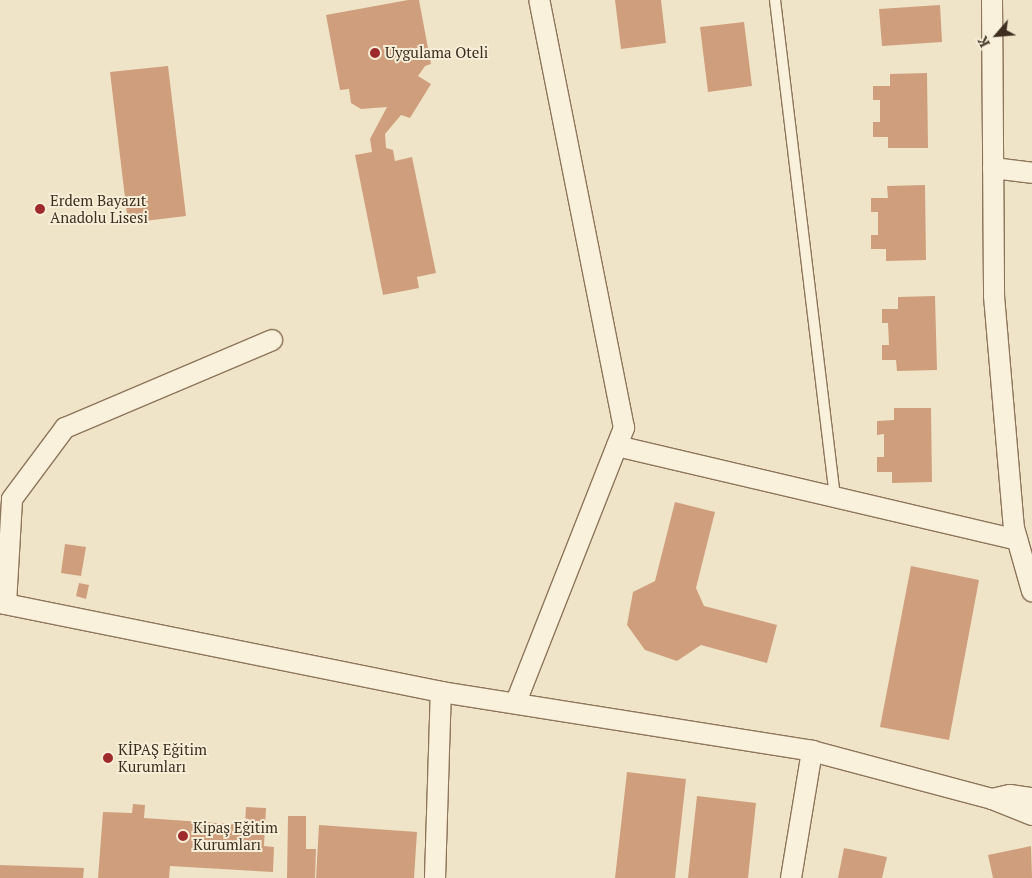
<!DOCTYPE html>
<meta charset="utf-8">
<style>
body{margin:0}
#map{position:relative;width:1032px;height:878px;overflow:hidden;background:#f0e4c8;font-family:"PT Serif",serif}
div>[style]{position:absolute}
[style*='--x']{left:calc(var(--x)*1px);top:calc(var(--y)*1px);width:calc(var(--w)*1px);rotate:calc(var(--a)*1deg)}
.building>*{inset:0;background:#cf9f7d}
.roads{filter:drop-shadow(1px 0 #8d765c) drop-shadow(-1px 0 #8d765c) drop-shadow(0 1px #8d765c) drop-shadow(0 -1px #8d765c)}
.lane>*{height:10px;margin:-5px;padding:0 5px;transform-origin:5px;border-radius:5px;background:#faf1dc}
.street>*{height:20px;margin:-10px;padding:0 10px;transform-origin:10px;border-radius:10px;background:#faf1dc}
.dots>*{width:14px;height:14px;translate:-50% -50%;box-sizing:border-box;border:2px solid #f7eed8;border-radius:50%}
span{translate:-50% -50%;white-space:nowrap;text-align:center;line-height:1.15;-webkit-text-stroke:4px #f7eed8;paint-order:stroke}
.poi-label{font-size:15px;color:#3d2e20}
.left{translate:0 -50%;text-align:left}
.north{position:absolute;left:972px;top:10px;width:50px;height:50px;-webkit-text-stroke:4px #f7eed8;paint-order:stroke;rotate:243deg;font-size:14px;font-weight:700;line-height:20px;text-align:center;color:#3d2e20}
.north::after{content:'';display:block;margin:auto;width:18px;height:22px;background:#3d2e20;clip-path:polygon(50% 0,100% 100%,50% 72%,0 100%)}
</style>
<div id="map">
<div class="building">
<i style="clip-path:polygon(408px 0,419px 0,431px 64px,425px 66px,418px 76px,431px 84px,410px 118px,401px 115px,385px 134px,386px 148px,393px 150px,395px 161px,412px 157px,436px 273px,417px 277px,419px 288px,383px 295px,355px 155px,372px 152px,370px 139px,387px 107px,361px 109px,351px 103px,349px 89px,340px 90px,326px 15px)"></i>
<i style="clip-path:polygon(615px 0,661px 0,666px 43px,621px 49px)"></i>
<i style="clip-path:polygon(940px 5px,942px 42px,882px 46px,879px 9px)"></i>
<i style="clip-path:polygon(744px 22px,752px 86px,708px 92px,700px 27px)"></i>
<i style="clip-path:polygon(168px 66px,186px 216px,128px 223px,110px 72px)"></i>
<i style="clip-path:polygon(927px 73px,928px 148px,888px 148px,888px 137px,873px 137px,873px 122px,880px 122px,880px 100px,873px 100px,873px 86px,890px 86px,890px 74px)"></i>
<i style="clip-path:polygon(925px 185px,926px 260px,886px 261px,886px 249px,871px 249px,871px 235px,878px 235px,878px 212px,871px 212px,871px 198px,888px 198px,887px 186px)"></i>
<i style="clip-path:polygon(935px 296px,937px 370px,897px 371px,896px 360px,882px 360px,882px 345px,889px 345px,888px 323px,882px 323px,882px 309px,898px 309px,898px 297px)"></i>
<i style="clip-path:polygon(894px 408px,931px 408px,932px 482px,892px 483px,892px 472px,877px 472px,877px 457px,884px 457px,884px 434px,877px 435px,877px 421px,894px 420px)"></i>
<i style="clip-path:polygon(675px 502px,715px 512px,696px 588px,704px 606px,777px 625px,767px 663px,701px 645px,677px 661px,645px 650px,627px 625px,633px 592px,655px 581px)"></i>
<i style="clip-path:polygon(65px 544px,86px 547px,81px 576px,61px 573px)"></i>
<i style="clip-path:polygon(911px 566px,979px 580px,949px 740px,880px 727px)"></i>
<i style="clip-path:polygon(79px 583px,89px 585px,86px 599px,76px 596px)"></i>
<i style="clip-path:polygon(627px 772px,686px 779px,675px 878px,615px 878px)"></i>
<i style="clip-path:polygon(697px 796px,756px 803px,748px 878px,688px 878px)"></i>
<i style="clip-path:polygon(133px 804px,145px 805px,144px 818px,245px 825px,246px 807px,266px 808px,264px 846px,274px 847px,273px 872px,170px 866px,169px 878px,98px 878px,103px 812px,132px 813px)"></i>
<i style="clip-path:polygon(288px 816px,306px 816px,306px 849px,316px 849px,315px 878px,287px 878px)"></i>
<i style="clip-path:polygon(319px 825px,417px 832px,414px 878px,316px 878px)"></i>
<i style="clip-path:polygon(1031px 846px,1032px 878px,993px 878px,988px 855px)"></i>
<i style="clip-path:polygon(844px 848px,887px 857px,882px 878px,838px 878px)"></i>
<i style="clip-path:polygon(0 865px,84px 868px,83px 878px,0 878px)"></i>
</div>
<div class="roads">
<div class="lane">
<i style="--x:775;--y:0;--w:501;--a:83.12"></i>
</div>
<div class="street">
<i style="--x:992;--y:0;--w:296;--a:89.6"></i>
<i style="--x:994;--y:296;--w:233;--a:85.1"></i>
<i style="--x:1014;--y:528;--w:66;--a:74.1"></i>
<i style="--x:993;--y:168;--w:39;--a:7"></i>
<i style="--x:617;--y:446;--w:411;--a:13.2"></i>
<i style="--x:0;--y:603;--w:450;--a:11.4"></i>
<i style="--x:441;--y:692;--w:376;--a:9"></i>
<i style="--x:812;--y:751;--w:186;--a:14.9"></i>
<i style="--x:992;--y:799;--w:43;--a:21.8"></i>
<i style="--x:6;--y:604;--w:105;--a:-86.7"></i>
<i style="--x:12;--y:499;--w:89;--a:-53.3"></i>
<i style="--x:65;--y:428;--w:225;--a:-23"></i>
<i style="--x:516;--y:702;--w:295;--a:-68.5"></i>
<i style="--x:624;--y:428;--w:436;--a:-101.2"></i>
<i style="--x:992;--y:799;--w:18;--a:-13"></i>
<i style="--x:1010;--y:795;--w:22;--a:8"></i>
<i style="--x:435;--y:878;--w:186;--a:-88.2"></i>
<i style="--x:791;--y:878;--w:129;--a:-80.6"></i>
</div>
</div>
<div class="dots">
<i style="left:375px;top:53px;background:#9e2a2b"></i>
<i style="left:40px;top:209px;background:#9e2a2b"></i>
<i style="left:108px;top:758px;background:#9e2a2b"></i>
<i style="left:183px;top:836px;background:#9e2a2b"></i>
</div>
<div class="poi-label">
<span class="left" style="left:385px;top:53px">Uygulama Oteli</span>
<span class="left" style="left:50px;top:209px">Erdem Bayazıt<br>Anadolu Lisesi</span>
<span class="left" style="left:118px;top:758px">KİPAŞ Eğitim<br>Kurumları</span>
<span class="left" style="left:193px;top:836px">Kipaş Eğitim<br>Kurumları</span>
</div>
<div class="north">K</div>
</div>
